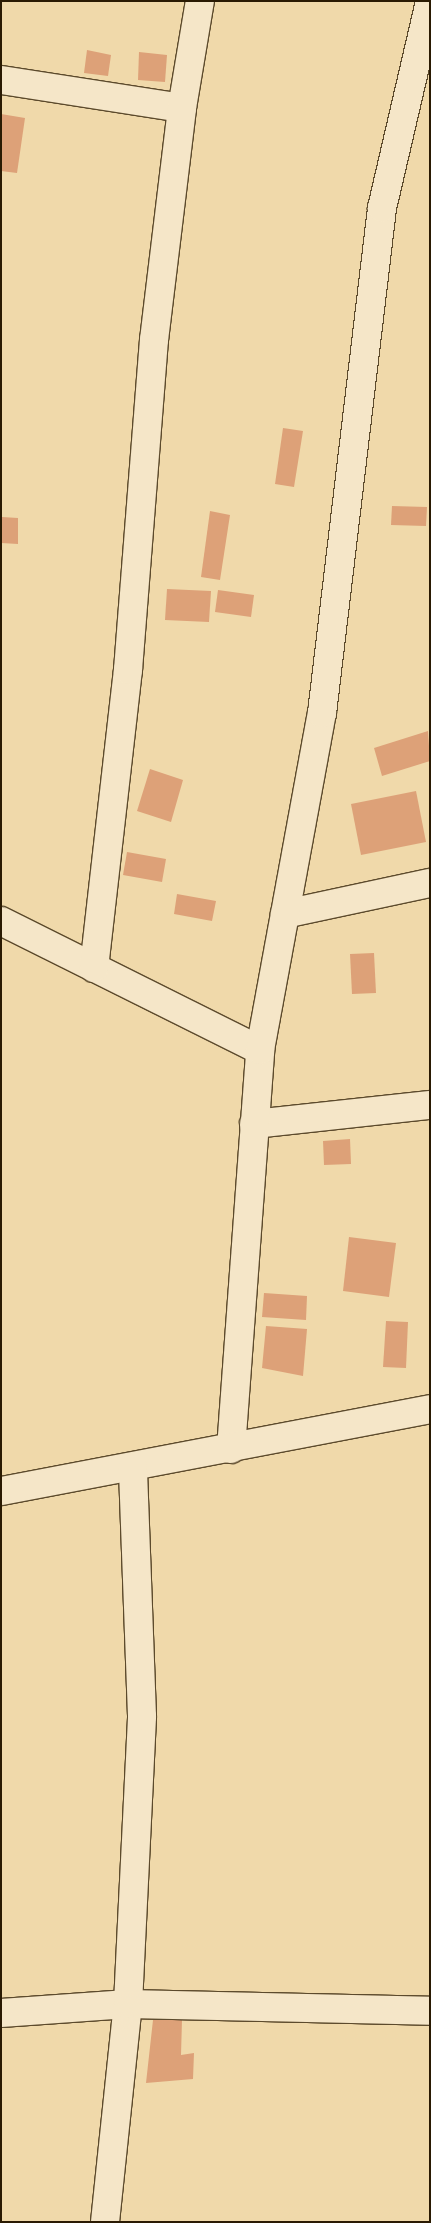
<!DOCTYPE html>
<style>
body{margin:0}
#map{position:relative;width:431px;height:2223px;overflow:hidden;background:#f0d9aa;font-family:"IM FELL Great Primer",serif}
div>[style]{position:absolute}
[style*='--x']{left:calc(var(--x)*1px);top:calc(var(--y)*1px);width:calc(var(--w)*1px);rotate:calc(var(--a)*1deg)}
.building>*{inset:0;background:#dda178}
.roads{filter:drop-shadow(1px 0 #5c4a2c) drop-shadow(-1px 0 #5c4a2c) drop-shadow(0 1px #5c4a2c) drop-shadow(0 -1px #5c4a2c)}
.street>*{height:28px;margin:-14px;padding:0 14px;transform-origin:14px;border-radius:14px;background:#f5e6c8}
span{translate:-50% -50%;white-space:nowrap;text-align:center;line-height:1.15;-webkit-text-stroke:5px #f5e6c8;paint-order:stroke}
.frame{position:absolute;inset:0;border:2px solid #2a1a02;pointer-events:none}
</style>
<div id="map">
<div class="building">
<i style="clip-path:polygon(87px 50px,111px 55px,108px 76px,84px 73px)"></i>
<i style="clip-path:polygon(139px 52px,167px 55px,165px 82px,138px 80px)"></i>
<i style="clip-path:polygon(1px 114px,25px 118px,17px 173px,1px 171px)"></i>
<i style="clip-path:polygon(283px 428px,303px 431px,294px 487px,275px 484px)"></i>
<i style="clip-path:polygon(392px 506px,427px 507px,426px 526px,391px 525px)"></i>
<i style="clip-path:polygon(210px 511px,230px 515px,220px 580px,201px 577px)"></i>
<i style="clip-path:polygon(2px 517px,18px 518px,18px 544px,1px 543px)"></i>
<i style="clip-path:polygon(167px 589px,211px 591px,209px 622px,165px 620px)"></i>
<i style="clip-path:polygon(218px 590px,254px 595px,251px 617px,215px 612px)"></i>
<i style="clip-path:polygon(428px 731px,430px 761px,382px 776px,374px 748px)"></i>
<i style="clip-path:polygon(150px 769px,183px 780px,171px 822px,137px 811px)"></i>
<i style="clip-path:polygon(416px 791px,426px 842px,361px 855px,351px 804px)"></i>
<i style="clip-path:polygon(127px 852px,166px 859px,162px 882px,123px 875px)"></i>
<i style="clip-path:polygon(177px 894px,216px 901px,212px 921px,174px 914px)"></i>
<i style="clip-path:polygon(374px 953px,376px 993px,352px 994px,350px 954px)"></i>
<i style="clip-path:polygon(350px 1139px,351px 1164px,324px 1165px,323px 1141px)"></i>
<i style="clip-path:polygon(349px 1237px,396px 1243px,389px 1297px,343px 1291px)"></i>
<i style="clip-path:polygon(264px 1293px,307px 1296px,306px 1320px,262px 1317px)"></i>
<i style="clip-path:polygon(386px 1321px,408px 1322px,406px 1368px,383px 1367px)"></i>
<i style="clip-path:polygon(266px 1326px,307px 1329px,303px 1376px,262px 1368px)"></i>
<i style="clip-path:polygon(153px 2020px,182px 2020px,181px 2055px,194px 2053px,193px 2079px,146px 2083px)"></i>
</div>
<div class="roads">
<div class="street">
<i style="--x:1;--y:80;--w:183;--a:8.8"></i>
<i style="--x:285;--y:914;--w:148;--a:-12.1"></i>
<i style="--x:1;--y:921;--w:289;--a:26.5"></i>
<i style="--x:94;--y:968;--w:300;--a:-83.5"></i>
<i style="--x:128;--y:670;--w:331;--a:-85.5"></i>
<i style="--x:154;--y:340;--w:234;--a:-83.1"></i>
<i style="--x:182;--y:108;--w:109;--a:-80.5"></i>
<i style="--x:254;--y:1124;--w:177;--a:-6.2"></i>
<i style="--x:231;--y:1449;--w:400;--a:-85.8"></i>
<i style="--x:260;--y:1050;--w:343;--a:-79.6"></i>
<i style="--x:322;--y:713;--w:509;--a:-83.22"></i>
<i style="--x:382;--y:208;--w:212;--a:-76.9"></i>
<i style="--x:1;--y:1491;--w:437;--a:-10.8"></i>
<i style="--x:1;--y:2013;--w:127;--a:-4.1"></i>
<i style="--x:128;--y:2004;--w:302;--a:1.3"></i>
<i style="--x:105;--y:2222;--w:219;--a:-84"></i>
<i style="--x:128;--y:2004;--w:288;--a:-87.2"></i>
<i style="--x:142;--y:1716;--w:249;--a:-92.1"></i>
</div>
</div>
<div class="frame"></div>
</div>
